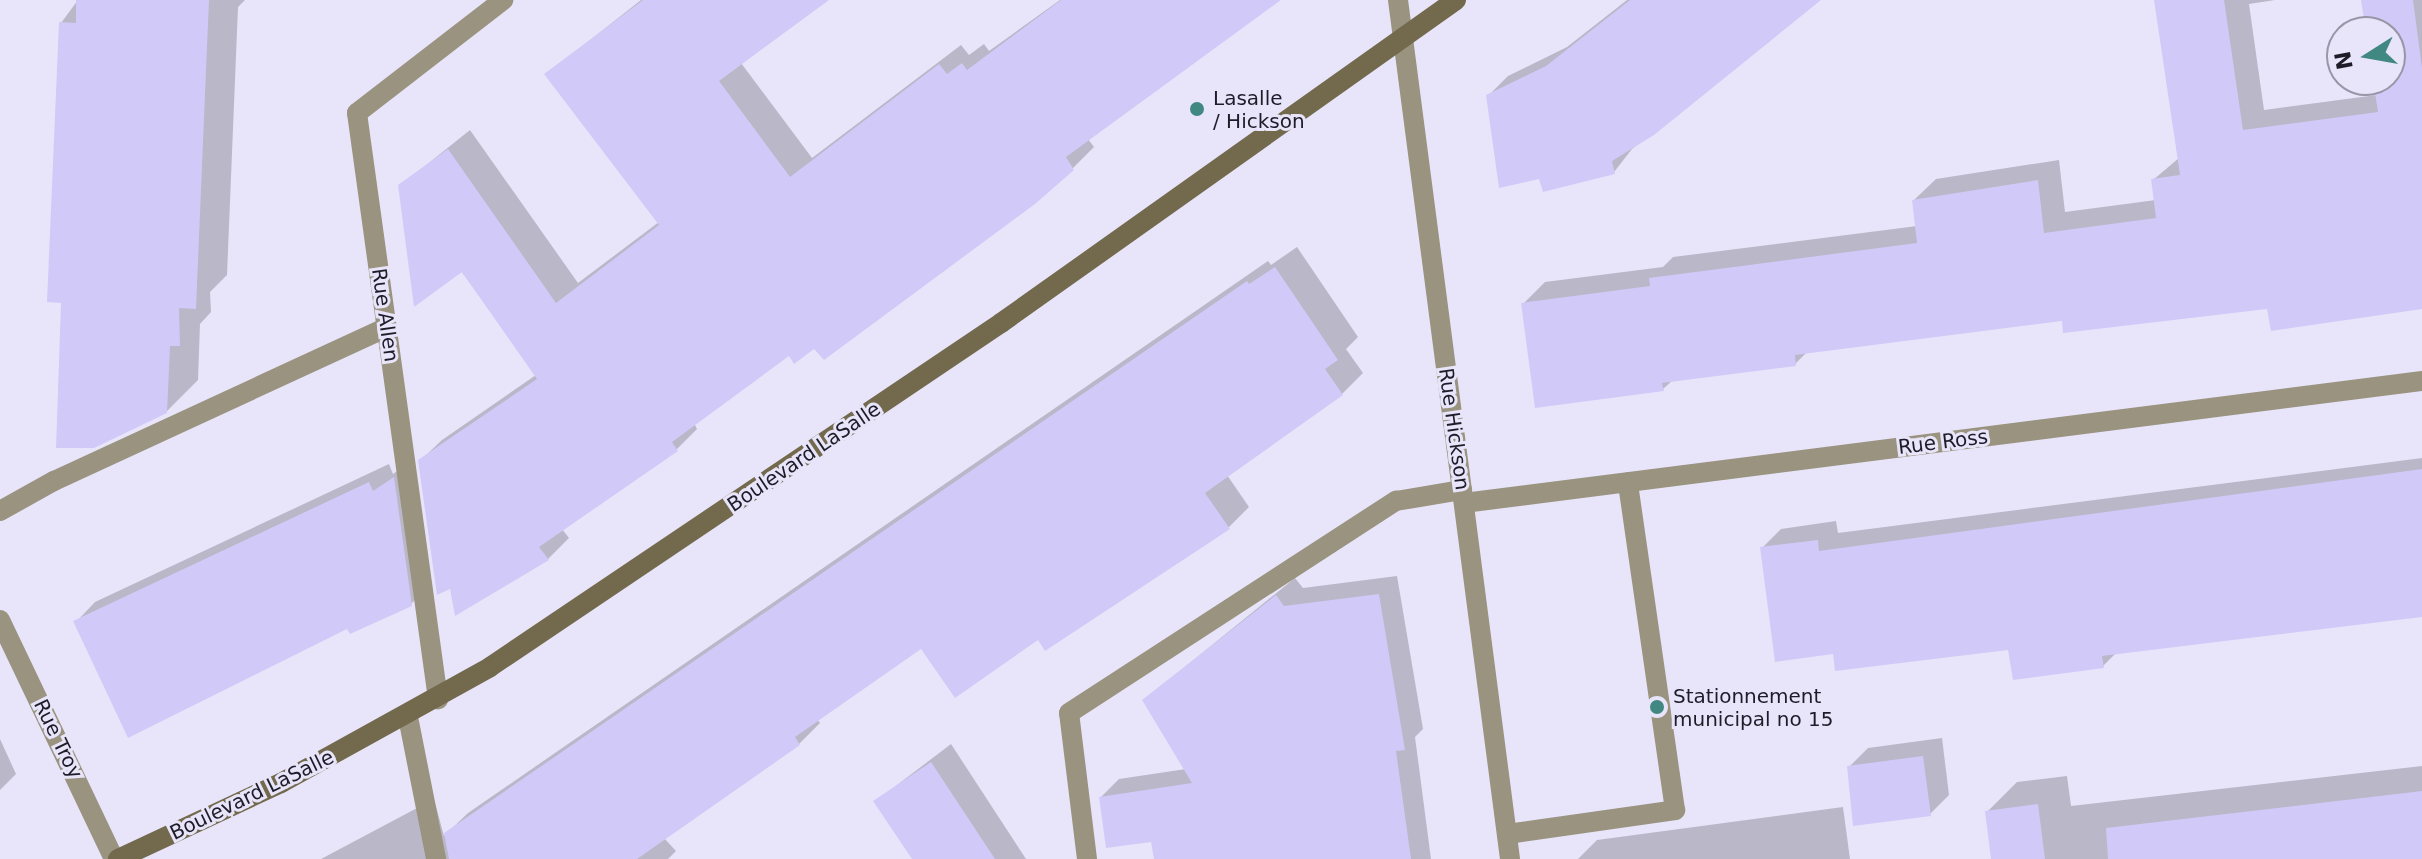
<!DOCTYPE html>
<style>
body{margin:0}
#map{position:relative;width:2422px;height:859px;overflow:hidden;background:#e8e5fa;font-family:"DejaVu Sans",sans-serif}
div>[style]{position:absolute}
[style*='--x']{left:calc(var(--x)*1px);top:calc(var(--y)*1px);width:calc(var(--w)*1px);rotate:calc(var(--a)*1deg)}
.shadow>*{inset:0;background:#0003}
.building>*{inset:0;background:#d1caf8}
.lane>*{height:20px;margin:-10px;padding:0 10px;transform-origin:10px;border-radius:10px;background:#99937f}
.street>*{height:20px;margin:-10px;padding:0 10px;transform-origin:10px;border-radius:10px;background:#99937f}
.secondary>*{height:20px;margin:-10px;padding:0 10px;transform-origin:10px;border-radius:10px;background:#736a4d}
.dots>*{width:22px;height:22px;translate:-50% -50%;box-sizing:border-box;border:4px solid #e8e5fa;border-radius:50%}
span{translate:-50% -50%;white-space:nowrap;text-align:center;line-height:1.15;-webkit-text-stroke:6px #e8e5fa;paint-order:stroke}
.poi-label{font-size:20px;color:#1e1c28}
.left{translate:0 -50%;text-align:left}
.street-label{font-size:20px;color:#1e1c28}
.north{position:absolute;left:2326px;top:16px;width:80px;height:80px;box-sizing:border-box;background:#e8e5fa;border:2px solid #9795a6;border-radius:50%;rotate:259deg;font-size:22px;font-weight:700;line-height:32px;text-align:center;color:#1e1c28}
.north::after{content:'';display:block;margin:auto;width:28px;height:36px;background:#418882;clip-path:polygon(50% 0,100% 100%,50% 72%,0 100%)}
</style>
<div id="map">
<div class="shadow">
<i style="clip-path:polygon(78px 0,245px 0,238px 7px,227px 275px,210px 292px,211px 312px,200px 324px,198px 380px,166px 412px,64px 301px,61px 23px)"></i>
<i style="clip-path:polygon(641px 0,826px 0,741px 63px,812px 158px,961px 45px,969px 55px,984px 44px,989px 51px,1060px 0,1277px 0,1088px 139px,1094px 147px,1073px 168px,815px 346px,790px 354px,694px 423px,697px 429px,676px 450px,562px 529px,569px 538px,548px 559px,420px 461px,442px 440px,536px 375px,400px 186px,470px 130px,578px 283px,659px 222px,547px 74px)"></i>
<i style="clip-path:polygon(1627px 0,1820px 0,1632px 149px,1614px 172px,1541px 177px,1488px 96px,1508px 76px,1567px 47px)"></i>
<i style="clip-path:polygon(2156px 0,2275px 0,2249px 4px,2264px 110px,2377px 95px,2375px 80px,2390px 80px,2390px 32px,2368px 32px,2363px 0,2422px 0,2422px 308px,2269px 307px,2063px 319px,1808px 351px,1795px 364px,1673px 380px,1663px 389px,1523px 304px,1545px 282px,1663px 267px,1673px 257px,1917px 226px,1914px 200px,1936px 179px,2059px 160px,2065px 212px,2156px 200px,2153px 180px,2179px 158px)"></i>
<i style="clip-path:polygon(1297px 247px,1358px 337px,1346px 349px,1363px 373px,1342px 394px,1227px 475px,1249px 507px,1229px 527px,1038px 637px,922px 647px,817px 719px,820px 723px,799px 744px,664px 838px,676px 851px,668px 859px,321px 859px,434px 799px,444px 836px,468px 813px,1268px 261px,1271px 265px)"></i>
<i style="clip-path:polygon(2422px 458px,2422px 615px,2117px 652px,2103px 666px,2010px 648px,1835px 652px,1762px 548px,1781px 529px,1836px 521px,1838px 533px)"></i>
<i style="clip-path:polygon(413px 460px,430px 585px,411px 604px,348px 626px,76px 622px,95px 602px,389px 464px,393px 474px)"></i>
<i style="clip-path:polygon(1397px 576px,1423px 729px,1415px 737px,1431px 859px,1156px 859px,1153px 840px,1101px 797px,1119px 779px,1186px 769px,1144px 700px,1295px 578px,1303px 588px)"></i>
<i style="clip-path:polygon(1942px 738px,1949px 795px,1930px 814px,1849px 767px,1868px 748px)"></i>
<i style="clip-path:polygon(0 739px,16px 774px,0 790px)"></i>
<i style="clip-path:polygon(951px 744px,1026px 859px,914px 859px,876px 801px)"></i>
<i style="clip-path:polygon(2422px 766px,2422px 859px,1993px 859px,1987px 812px,2017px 782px,2067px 776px,2071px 806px)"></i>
<i style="clip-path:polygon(1843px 807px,1850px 859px,1578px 859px,1597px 840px)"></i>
</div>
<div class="building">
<i style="clip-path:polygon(76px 0,209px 0,196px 309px,179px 308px,180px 346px,170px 346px,167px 413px,94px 448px,56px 448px,61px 303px,47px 302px,59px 22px,76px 23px)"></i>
<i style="clip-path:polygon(643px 0,829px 0,719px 81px,790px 177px,939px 64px,947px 74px,962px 63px,967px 70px,1061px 0,1281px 0,1066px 157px,1074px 170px,1035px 204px,824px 360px,814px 349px,794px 364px,789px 356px,672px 442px,678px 451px,539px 547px,549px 560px,455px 616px,450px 589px,437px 595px,418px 460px,537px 379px,462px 272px,414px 307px,398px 185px,448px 149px,556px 303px,659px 225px,544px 74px)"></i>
<i style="clip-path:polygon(1630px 0,1821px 0,1654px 135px,1612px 161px,1615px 174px,1543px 192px,1539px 179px,1499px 188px,1486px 95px,1546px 66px)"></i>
<i style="clip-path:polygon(2154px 0,2224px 0,2243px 130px,2378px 112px,2373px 80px,2390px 80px,2390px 32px,2366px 32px,2361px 0,2413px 0,2422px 68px,2422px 309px,2271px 331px,2267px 309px,2063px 333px,2062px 321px,1795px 355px,1796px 366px,1662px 383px,1664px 391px,1535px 408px,1521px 303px,1650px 286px,1649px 278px,1917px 243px,1912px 200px,2038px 180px,2044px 233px,2156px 218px,2151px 179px,2180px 175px)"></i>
<i style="clip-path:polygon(1275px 267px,1338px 360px,1325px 369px,1343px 395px,1205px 493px,1230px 529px,1045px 651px,1038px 640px,955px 698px,921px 649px,795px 737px,800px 745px,637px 859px,449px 859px,444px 833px,1247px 281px,1249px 284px)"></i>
<i style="clip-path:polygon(2422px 469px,2422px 617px,2102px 656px,2104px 668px,2013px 680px,2008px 650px,1835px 671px,1833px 654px,1775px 662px,1760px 547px,1818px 540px,1819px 551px)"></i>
<i style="clip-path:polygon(394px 477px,412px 606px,350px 634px,347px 629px,128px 738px,73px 621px,369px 482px,373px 491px)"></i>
<i style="clip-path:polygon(1379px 594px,1405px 750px,1396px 751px,1411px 859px,1154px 859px,1151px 842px,1106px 848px,1099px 797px,1192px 783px,1142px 700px,1276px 595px,1284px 606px)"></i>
<i style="clip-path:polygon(1923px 756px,1931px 816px,1853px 826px,1847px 766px)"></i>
<i style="clip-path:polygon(931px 762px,995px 859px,912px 859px,873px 801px)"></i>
<i style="clip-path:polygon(2422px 791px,2422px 859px,2108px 859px,2106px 828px)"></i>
<i style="clip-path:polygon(2038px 804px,2045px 859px,1991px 859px,1985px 811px)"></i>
</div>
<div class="lane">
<i style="--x:357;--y:113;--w:592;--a:82.13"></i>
<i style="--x:0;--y:511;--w:62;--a:-29.1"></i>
<i style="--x:54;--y:481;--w:367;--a:-24.8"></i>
<i style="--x:408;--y:717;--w:145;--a:78.8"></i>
<i style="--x:1507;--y:834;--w:170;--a:-8.1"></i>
<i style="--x:1675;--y:810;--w:331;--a:-98.2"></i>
<i style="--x:1087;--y:859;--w:147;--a:-97"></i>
<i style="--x:1069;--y:713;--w:390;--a:-33"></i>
<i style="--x:1396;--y:501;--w:67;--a:-9.5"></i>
</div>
<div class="street">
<i style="--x:1398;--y:0;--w:866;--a:82.57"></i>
<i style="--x:357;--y:113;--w:185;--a:-37.7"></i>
<i style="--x:1464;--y:503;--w:966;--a:-7.26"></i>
<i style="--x:0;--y:620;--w:265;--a:64.5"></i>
</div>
<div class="secondary">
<i style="--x:118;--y:859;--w:180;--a:-25"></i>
<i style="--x:281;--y:783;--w:239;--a:-29"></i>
<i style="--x:490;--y:667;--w:616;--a:-33.95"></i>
<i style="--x:1001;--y:323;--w:558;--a:-35.37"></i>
</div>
<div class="dots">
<i style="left:1197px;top:109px;background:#418882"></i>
<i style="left:1657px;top:707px;background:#418882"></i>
</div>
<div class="poi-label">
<span class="left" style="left:1213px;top:110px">Lasalle<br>/ Hickson</span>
<span class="left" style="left:1673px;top:708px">Stationnement<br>municipal no 15</span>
</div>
<div class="street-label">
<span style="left:385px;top:315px;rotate:82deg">Rue Allen</span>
<span style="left:1454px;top:429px;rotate:82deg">Rue Hickson</span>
<span style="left:1943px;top:442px;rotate:-7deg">Rue Ross</span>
<span style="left:804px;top:457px;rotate:-34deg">Boulevard LaSalle</span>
<span style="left:58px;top:739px;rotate:64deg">Rue Troy</span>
<span style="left:252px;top:795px;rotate:-26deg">Boulevard LaSalle</span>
</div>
<div class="north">N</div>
</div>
